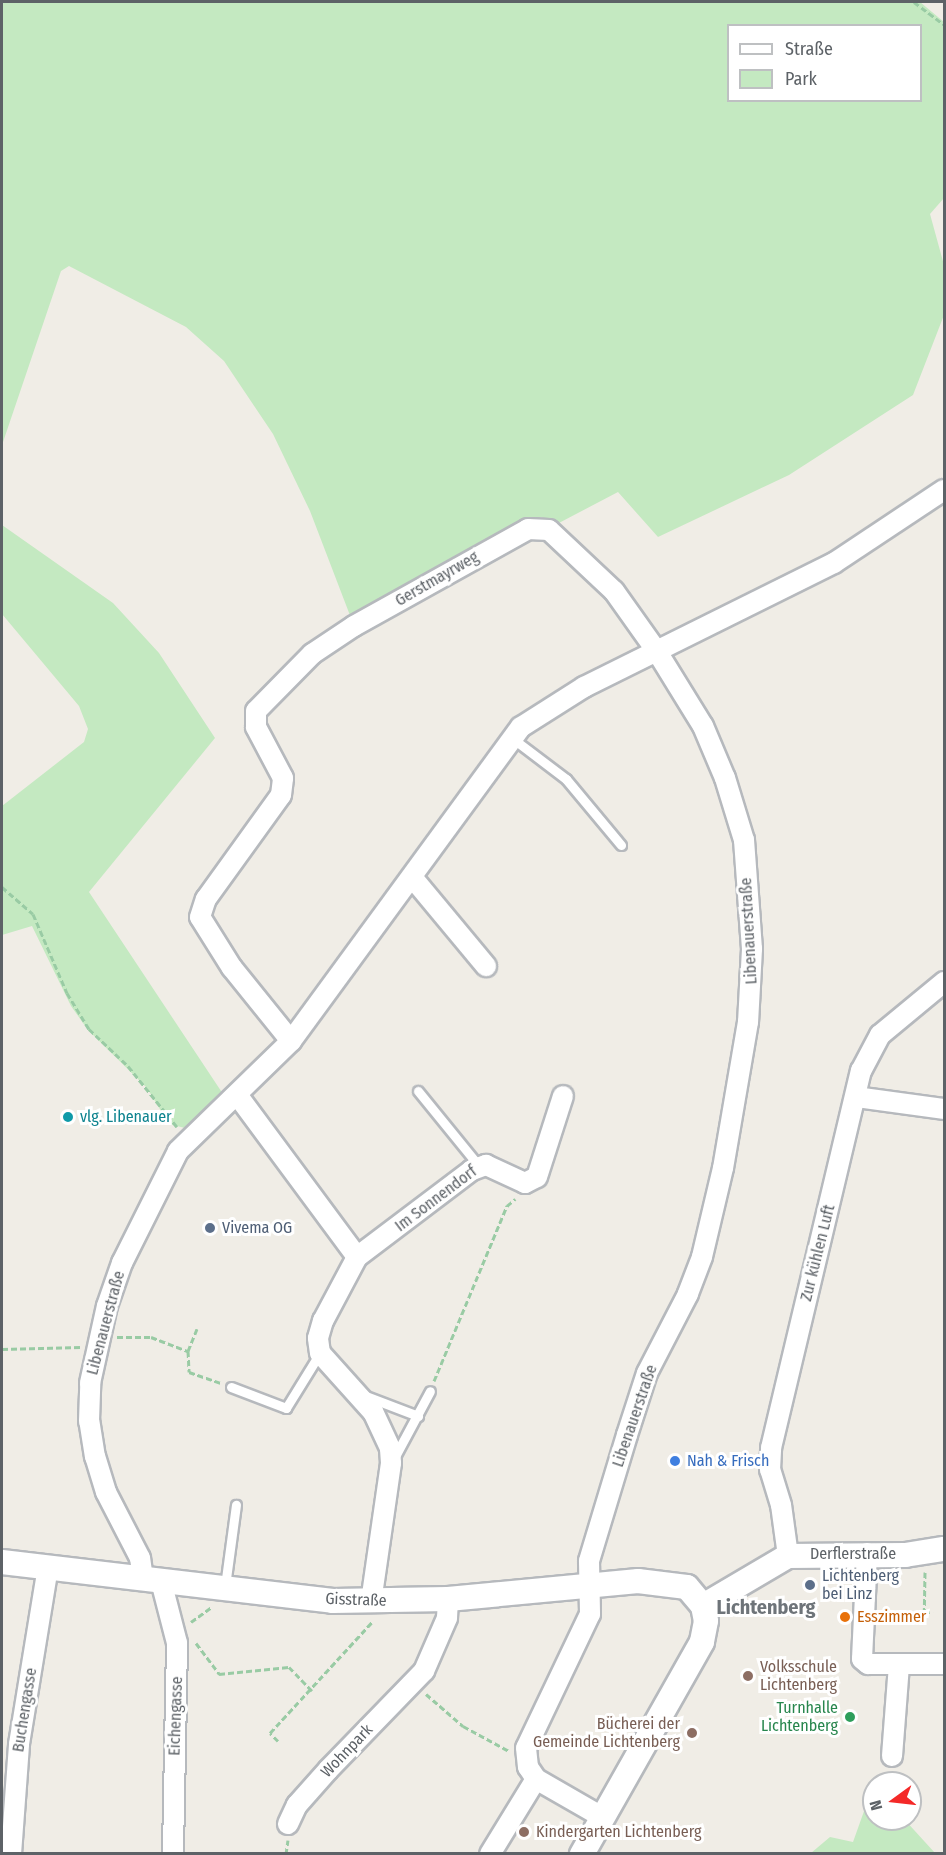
<!DOCTYPE html>
<meta charset="utf-8">
<style>
body{margin:0}
#map{position:relative;width:946px;height:1855px;overflow:hidden;background:#f0ede6;font-family:"Fira Sans Condensed",sans-serif}
div>[style]{position:absolute}
[style*='--x']{left:calc(var(--x)*1px);top:calc(var(--y)*1px);width:calc(var(--w)*1px);rotate:calc(var(--a)*1deg)}
.green>*{inset:0;background:#c4e9c1}
.path>*{height:3px;margin-top:-1.5px;transform-origin:0;background:repeating-linear-gradient(90deg,#99cba4 0 6px,transparent 0 9px)}
.roads{filter:drop-shadow(2px 0 #b6b9bd) drop-shadow(-2px 0 #b6b9bd) drop-shadow(0 2px #b6b9bd) drop-shadow(0 -2px #b6b9bd)}
.service>*{height:9px;margin:-4.5px;padding:0 4.5px;transform-origin:4.5px;border-radius:4.5px;background:#fff}
.minor>*{height:20px;margin:-10px;padding:0 10px;transform-origin:10px;border-radius:10px;background:#fff}
.tertiary>*{height:24px;margin:-12px;padding:0 12px;transform-origin:12px;border-radius:12px;background:#fff}
.dots>*{width:16px;height:16px;translate:-50% -50%;box-sizing:border-box;border:3px solid #fff;border-radius:50%}
span{translate:-50% -50%;white-space:nowrap;text-align:center;line-height:1.15;-webkit-text-stroke:6px #fff;paint-order:stroke}
.street-label{font-size:16px;color:#5d6267}
.culture-label{font-size:16px;color:#0d838f}
.left{translate:0 -50%;text-align:left}
.service-label{font-size:16px;color:#4e5e75}
.shop-label{font-size:16px;color:#366cbe}
.food-label{font-size:16px;color:#c56008}
.education-label{font-size:16px;color:#785e54}
.right{translate:-100% -50%;text-align:right}
.leisure-label{font-size:16px;color:#27864d}
.quarter-label{font-size:20px;color:#6e7479;font-weight:700}
.frame{position:absolute;inset:0;border:3px solid #5d6267;pointer-events:none}
.legend{position:absolute;left:727px;top:24px;width:195px;height:78px;box-sizing:border-box;background:#fff;border:2px solid #bec0c2;margin:0;padding:8px 10px;list-style:none;font-size:18px;color:#5d6267}
.legend li{display:flex;align-items:center;gap:12px;height:30px}
.legend b{width:30px;border:2px solid #bec0c2}
.north{position:absolute;left:862px;top:1771px;width:60px;height:60px;box-sizing:border-box;background:#fff;border:2px solid #bec0c2;border-radius:50%;rotate:255deg;font-size:16px;font-weight:700;line-height:24px;text-align:center;color:#5d6267}
.north::after{content:'';display:block;margin:auto;width:21px;height:27px;background:#f42928;clip-path:polygon(50% 0,100% 100%,50% 72%,0 100%)}
</style>
<div id="map">
<div class="green">
<i style="clip-path:polygon(evenodd,2px 2px,920px 2px,944px 22px,944px 198px,930px 214px,944px 265px,944px 315px,913px 395px,789px 475px,658px 537px,618px 492px,557px 524px,541px 517px,531px 521px,351px 618px,310px 511px,273px 434px,224px 361px,186px 327px,69px 266px,61px 271px,2px 445px,2px 2px,728px 26px,920px 26px,920px 100px,728px 100px,728px 26px)"></i>
<i style="clip-path:polygon(2px 525px,113px 603px,159px 653px,215px 738px,89px 892px,225px 1097px,185px 1128px,169px 1124px,147px 1088px,88px 1030px,71px 1006px,32px 926px,2px 935px,2px 806px,84px 742px,88px 729px,79px 706px,2px 614px)"></i>
<i style="clip-path:polygon(873px 1786px,874px 1819px,904px 1819px,935px 1853px,811px 1853px,830px 1837px,853px 1842px)"></i>
</div>
<div class="path">
<i style="--x:914;--y:2;--w:38;--a:37"></i>
<i style="--x:2;--y:887;--w:41;--a:41.1"></i>
<i style="--x:33;--y:914;--w:86;--a:66.7"></i>
<i style="--x:67;--y:993;--w:42;--a:58.6"></i>
<i style="--x:89;--y:1029;--w:54;--a:43.5"></i>
<i style="--x:128;--y:1066;--w:78;--a:51.2"></i>
<i style="--x:117;--y:1337;--w:34;--a:0"></i>
<i style="--x:151;--y:1337;--w:40;--a:21"></i>
<i style="--x:188;--y:1351;--w:24;--a:-68"></i>
<i style="--x:2;--y:1349;--w:79;--a:-1.5"></i>
<i style="--x:188;--y:1351;--w:21;--a:87"></i>
<i style="--x:189;--y:1372;--w:34;--a:19"></i>
<i style="--x:434;--y:1381;--w:190;--a:-67.4"></i>
<i style="--x:507;--y:1206;--w:11;--a:-41"></i>
<i style="--x:925;--y:1572;--w:39;--a:91"></i>
<i style="--x:924;--y:1611;--w:9;--a:13"></i>
<i style="--x:191;--y:1622;--w:26;--a:-36"></i>
<i style="--x:196;--y:1643;--w:39;--a:53"></i>
<i style="--x:219;--y:1674;--w:70;--a:-5.7"></i>
<i style="--x:289;--y:1667;--w:33;--a:46"></i>
<i style="--x:426;--y:1694;--w:49;--a:40.9"></i>
<i style="--x:463;--y:1726;--w:52;--a:28.5"></i>
<i style="--x:278;--y:1741;--w:11;--a:-135"></i>
<i style="--x:270;--y:1733;--w:152;--a:-47.4"></i>
<i style="--x:286;--y:1854;--w:14;--a:-82"></i>
</div>
<div class="roads">
<div class="service">
<i style="--x:512;--y:738;--w:68;--a:37.2"></i>
<i style="--x:566;--y:779;--w:86;--a:50.2"></i>
<i style="--x:418;--y:1091;--w:97;--a:50.9"></i>
<i style="--x:231;--y:1387;--w:59;--a:20.9"></i>
<i style="--x:286;--y:1408;--w:65;--a:-58.3"></i>
<i style="--x:363;--y:1395;--w:59;--a:20.9"></i>
<i style="--x:393;--y:1460;--w:78;--a:-61.8"></i>
<i style="--x:225;--y:1586;--w:82;--a:-82.3"></i>
</div>
<div class="minor">
<i style="--x:412;--y:877;--w:116;--a:50.3"></i>
<i style="--x:291;--y:1041;--w:94;--a:-128.9"></i>
<i style="--x:232;--y:968;--w:60;--a:-122.1"></i>
<i style="--x:200;--y:917;--w:19;--a:-72"></i>
<i style="--x:206;--y:899;--w:128;--a:-54.2"></i>
<i style="--x:281;--y:795;--w:17;--a:-83"></i>
<i style="--x:283;--y:778;--w:58;--a:-117.9"></i>
<i style="--x:256;--y:727;--w:16;--a:-90"></i>
<i style="--x:256;--y:711;--w:80;--a:-45.5"></i>
<i style="--x:312;--y:654;--w:50;--a:-33.7"></i>
<i style="--x:354;--y:626;--w:199;--a:-29.1"></i>
<i style="--x:528;--y:529;--w:21;--a:3"></i>
<i style="--x:549;--y:530;--w:89;--a:43.2"></i>
<i style="--x:614;--y:591;--w:72;--a:54.6"></i>
<i style="--x:656;--y:650;--w:89;--a:58.3"></i>
<i style="--x:703;--y:726;--w:56;--a:67.1"></i>
<i style="--x:725;--y:778;--w:65;--a:73"></i>
<i style="--x:744;--y:840;--w:109;--a:85.8"></i>
<i style="--x:752;--y:949;--w:73;--a:93.1"></i>
<i style="--x:748;--y:1022;--w:148;--a:99.7"></i>
<i style="--x:723;--y:1168;--w:91;--a:103.3"></i>
<i style="--x:702;--y:1257;--w:40;--a:111"></i>
<i style="--x:688;--y:1294;--w:89;--a:117.4"></i>
<i style="--x:647;--y:1373;--w:65;--a:107.9"></i>
<i style="--x:627;--y:1435;--w:132;--a:106.8"></i>
<i style="--x:589;--y:1561;--w:53;--a:88.9"></i>
<i style="--x:590;--y:1614;--w:148;--a:115.5"></i>
<i style="--x:526;--y:1748;--w:19;--a:84"></i>
<i style="--x:528;--y:1767;--w:14;--a:56"></i>
<i style="--x:536;--y:1779;--w:76;--a:29.9"></i>
<i style="--x:238;--y:1096;--w:200;--a:53.5"></i>
<i style="--x:856;--y:1097;--w:89;--a:7.8"></i>
<i style="--x:867;--y:1553;--w:106;--a:92.7"></i>
<i style="--x:862;--y:1659;--w:8;--a:40"></i>
<i style="--x:868;--y:1664;--w:31;--a:0"></i>
<i style="--x:788;--y:1556;--w:51;--a:-97.8"></i>
<i style="--x:781;--y:1505;--w:37;--a:-107"></i>
<i style="--x:770;--y:1470;--w:22;--a:-87"></i>
<i style="--x:771;--y:1448;--w:388;--a:-76.6"></i>
<i style="--x:861;--y:1071;--w:41;--a:-62.2"></i>
<i style="--x:880;--y:1035;--w:83;--a:-39.6"></i>
<i style="--x:143;--y:1579;--w:21;--a:-98"></i>
<i style="--x:140;--y:1558;--w:74;--a:-117.3"></i>
<i style="--x:106;--y:1492;--w:37;--a:-107"></i>
<i style="--x:95;--y:1457;--w:36;--a:-99"></i>
<i style="--x:89;--y:1421;--w:38;--a:-88"></i>
<i style="--x:90;--y:1383;--w:79;--a:-77.6"></i>
<i style="--x:107;--y:1306;--w:46;--a:-70.8"></i>
<i style="--x:122;--y:1263;--w:125;--a:-63.4"></i>
<i style="--x:178;--y:1151;--w:158;--a:-44.2"></i>
<i style="--x:291;--y:1041;--w:389;--a:-53.8"></i>
<i style="--x:521;--y:727;--w:75;--a:-32.4"></i>
<i style="--x:584;--y:687;--w:279;--a:-26.4"></i>
<i style="--x:834;--y:563;--w:132;--a:-33.6"></i>
<i style="--x:161;--y:1581;--w:64;--a:75.5"></i>
<i style="--x:177;--y:1643;--w:211;--a:91.1"></i>
<i style="--x:371;--y:1602;--w:140;--a:-81.8"></i>
<i style="--x:391;--y:1463;--w:15;--a:-94"></i>
<i style="--x:390;--y:1448;--w:40;--a:-115"></i>
<i style="--x:373;--y:1412;--w:79;--a:-131.9"></i>
<i style="--x:320;--y:1353;--w:15;--a:-98"></i>
<i style="--x:318;--y:1338;--w:18;--a:-74"></i>
<i style="--x:323;--y:1321;--w:72;--a:-62"></i>
<i style="--x:357;--y:1257;--w:144;--a:-37.1"></i>
<i style="--x:472;--y:1170;--w:15;--a:-20"></i>
<i style="--x:486;--y:1165;--w:43;--a:24.8"></i>
<i style="--x:525;--y:1183;--w:13;--a:-27"></i>
<i style="--x:537;--y:1177;--w:85;--a:-72.2"></i>
<i style="--x:892;--y:1756;--w:92;--a:-85.6"></i>
<i style="--x:899;--y:1664;--w:45;--a:0"></i>
<i style="--x:288;--y:1824;--w:21;--a:-65"></i>
<i style="--x:297;--y:1805;--w:47;--a:-48.5"></i>
<i style="--x:328;--y:1770;--w:138;--a:-45.9"></i>
<i style="--x:424;--y:1671;--w:58;--a:-66.5"></i>
<i style="--x:447;--y:1618;--w:19;--a:-87"></i>
<i style="--x:11;--y:1854;--w:110;--a:-85.8"></i>
<i style="--x:19;--y:1744;--w:179;--a:-80.7"></i>
<i style="--x:490;--y:1854;--w:88;--a:-58.5"></i>
</div>
<div class="tertiary">
<i style="--x:2;--y:1562;--w:333;--a:6.7"></i>
<i style="--x:333;--y:1601;--w:115;--a:-1"></i>
<i style="--x:448;--y:1599;--w:191;--a:-5.4"></i>
<i style="--x:638;--y:1581;--w:49;--a:7"></i>
<i style="--x:687;--y:1587;--w:25;--a:50"></i>
<i style="--x:703;--y:1606;--w:15;--a:79"></i>
<i style="--x:706;--y:1621;--w:21;--a:101"></i>
<i style="--x:702;--y:1642;--w:244;--a:119.5"></i>
<i style="--x:703;--y:1606;--w:99;--a:-30.5"></i>
<i style="--x:788;--y:1556;--w:117;--a:-0.5"></i>
<i style="--x:905;--y:1555;--w:39;--a:-9"></i>
</div>
</div>
<div class="dots">
<i style="left:68px;top:1117px;background:#0f9aa8"></i>
<i style="left:210px;top:1228px;background:#5c6f8a"></i>
<i style="left:675px;top:1461px;background:#3f7fe0"></i>
<i style="left:810px;top:1585px;background:#5c6f8a"></i>
<i style="left:845px;top:1617px;background:#e8710a"></i>
<i style="left:748px;top:1676px;background:#8d6e63"></i>
<i style="left:850px;top:1717px;background:#2e9e5b"></i>
<i style="left:692px;top:1733px;background:#8d6e63"></i>
<i style="left:524px;top:1832px;background:#8d6e63"></i>
</div>
<div class="street-label">
<span style="left:437px;top:579px;rotate:-30deg">Gerstmayrweg</span>
<span style="left:749px;top:931px;rotate:-93deg">Libenauerstraße</span>
<span style="left:436px;top:1199px;rotate:-37deg">Im Sonnendorf</span>
<span style="left:818px;top:1253px;rotate:-76deg">Zur kühlen Luft</span>
<span style="left:106px;top:1323px;rotate:-75deg">Libenauerstraße</span>
<span style="left:635px;top:1416px;rotate:-71deg">Libenauerstraße</span>
<span style="left:853px;top:1554px">Derflerstraße</span>
<span style="left:356px;top:1600px;rotate:2deg">Gisstraße</span>
<span style="left:25px;top:1710px;rotate:-81deg">Buchengasse</span>
<span style="left:176px;top:1716px;rotate:-88deg">Eichengasse</span>
<span style="left:347px;top:1751px;rotate:-46deg">Wohnpark</span>
</div>
<div class="culture-label">
<span class="left" style="left:80px;top:1117px">vlg. Libenauer</span>
</div>
<div class="service-label">
<span class="left" style="left:222px;top:1228px">Vivema OG</span>
<span class="left" style="left:822px;top:1585px">Lichtenberg<br>bei Linz</span>
</div>
<div class="shop-label">
<span class="left" style="left:687px;top:1461px">Nah &amp; Frisch</span>
</div>
<div class="food-label">
<span class="left" style="left:857px;top:1617px">Esszimmer</span>
</div>
<div class="education-label">
<span class="left" style="left:760px;top:1676px">Volksschule<br>Lichtenberg</span>
<span class="right" style="left:680px;top:1733px">Bücherei der<br>Gemeinde Lichtenberg</span>
<span class="left" style="left:536px;top:1832px">Kindergarten Lichtenberg</span>
</div>
<div class="leisure-label">
<span class="right" style="left:838px;top:1717px">Turnhalle<br>Lichtenberg</span>
</div>
<div class="quarter-label">
<span style="left:766px;top:1607px">Lichtenberg</span>
</div>
<div class="frame"></div>
<ul class="legend">
<li><b style="height:8px;background:#fff"></b>Straße</li>
<li><b style="height:16px;background:#c4e9c1"></b>Park</li>
</ul>
<div class="north">N</div>
</div>
